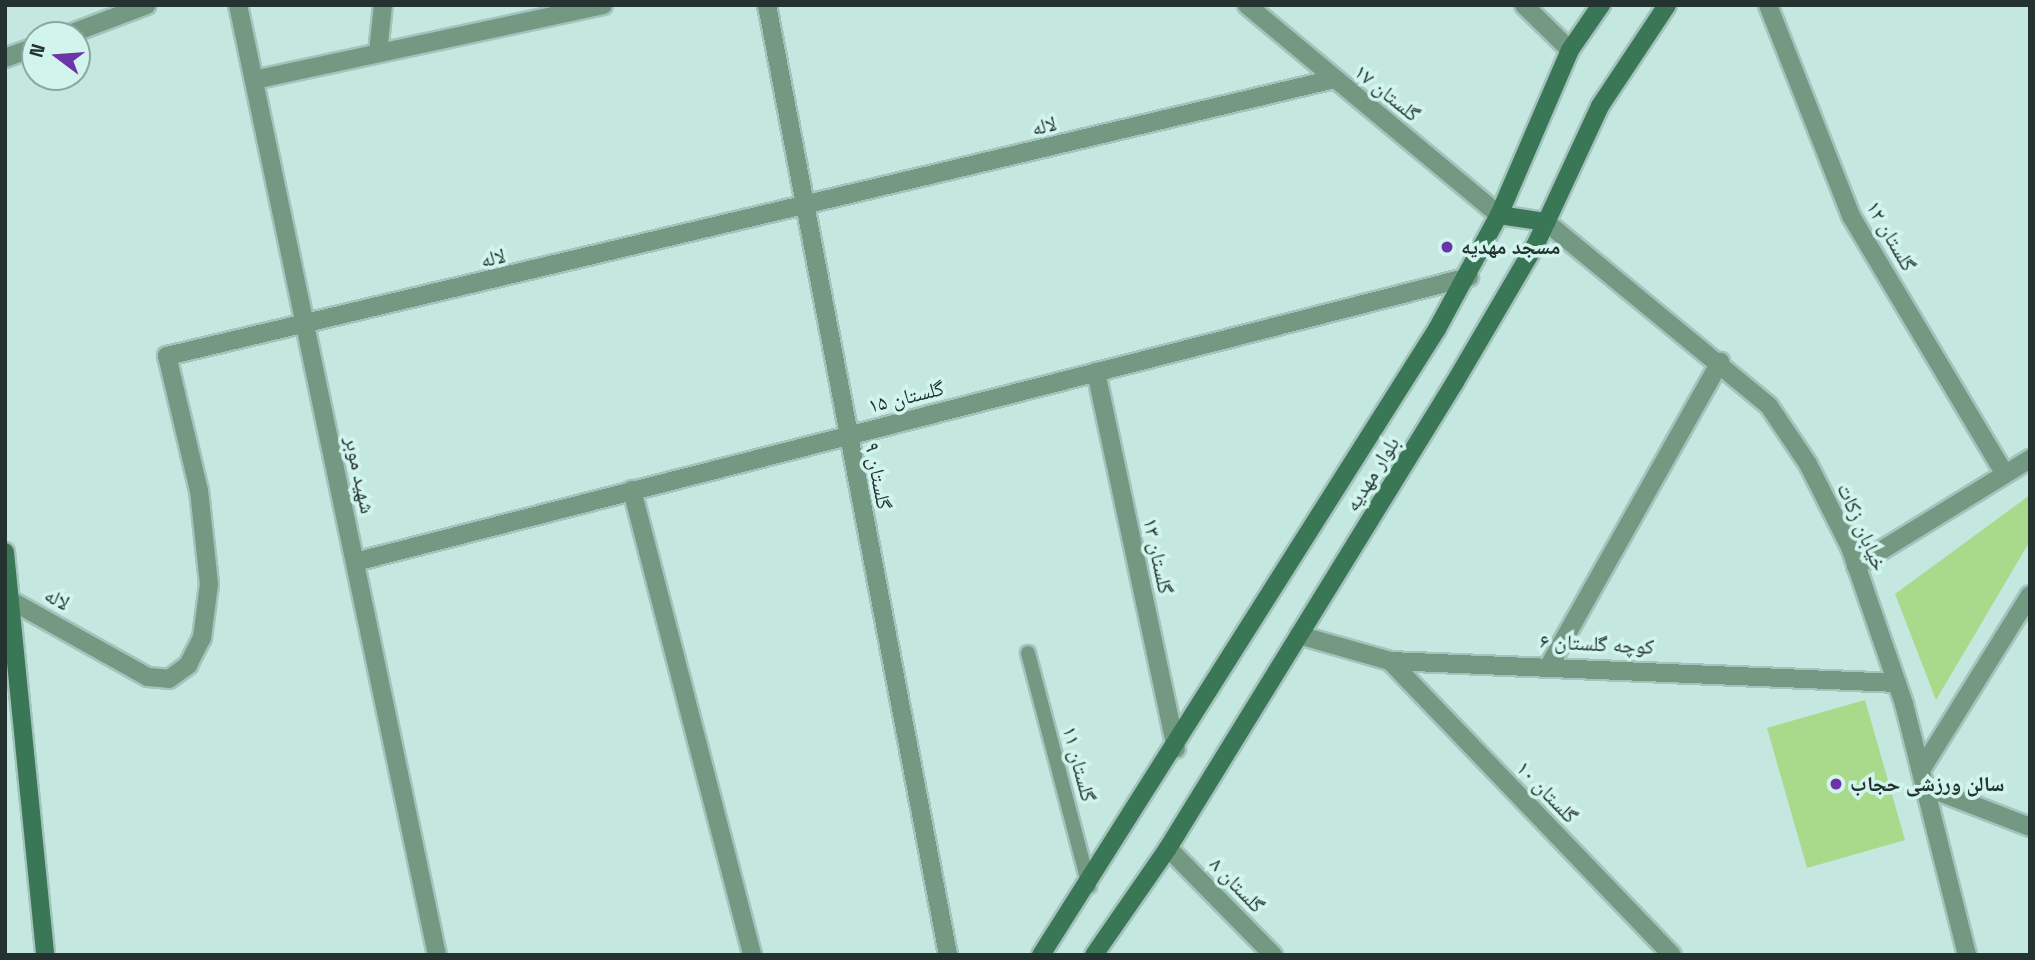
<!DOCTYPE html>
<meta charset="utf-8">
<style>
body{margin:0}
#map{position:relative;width:2035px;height:960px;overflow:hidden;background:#c4e7e0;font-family:"Space Grotesk","Noto Naskh Arabic",sans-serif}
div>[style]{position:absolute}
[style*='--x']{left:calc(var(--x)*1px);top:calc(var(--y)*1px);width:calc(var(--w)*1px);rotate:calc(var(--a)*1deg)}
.green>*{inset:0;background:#a9d98b}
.roads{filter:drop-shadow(2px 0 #a4c3bd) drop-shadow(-2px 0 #a4c3bd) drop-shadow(0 2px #a4c3bd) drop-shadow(0 -2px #a4c3bd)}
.service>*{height:14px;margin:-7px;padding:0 7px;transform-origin:7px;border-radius:7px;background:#739982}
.minor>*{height:18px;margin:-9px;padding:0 9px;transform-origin:9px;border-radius:9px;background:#739982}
.tertiary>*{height:18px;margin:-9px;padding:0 9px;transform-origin:9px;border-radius:9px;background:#739982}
.secondary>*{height:18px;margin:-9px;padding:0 9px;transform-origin:9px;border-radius:9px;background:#3a7756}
.dots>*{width:19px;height:19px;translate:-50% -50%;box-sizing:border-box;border:4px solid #d1f5ed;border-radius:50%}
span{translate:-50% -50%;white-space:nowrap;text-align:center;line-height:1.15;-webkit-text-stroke:7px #d1f5ed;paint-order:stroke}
.street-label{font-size:21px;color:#243230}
.poi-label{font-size:21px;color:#243230;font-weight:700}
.left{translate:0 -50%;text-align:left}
.frame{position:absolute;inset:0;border:7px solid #243230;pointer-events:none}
.north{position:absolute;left:21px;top:21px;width:70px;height:70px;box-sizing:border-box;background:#d1f5ed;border:2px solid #8ca7a1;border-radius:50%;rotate:286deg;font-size:19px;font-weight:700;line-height:28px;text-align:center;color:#243230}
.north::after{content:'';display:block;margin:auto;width:24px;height:32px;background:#6d33a9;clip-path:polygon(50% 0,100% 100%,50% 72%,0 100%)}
</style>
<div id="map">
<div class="green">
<i style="clip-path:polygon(2030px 495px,2030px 541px,1936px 700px,1895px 594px)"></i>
<i style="clip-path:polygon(1865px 700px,1905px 840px,1807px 868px,1767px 728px)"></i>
</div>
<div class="roads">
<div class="service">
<i style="--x:1028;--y:653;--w:241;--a:75.3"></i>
</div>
<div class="minor">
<i style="--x:238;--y:5;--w:971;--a:78.17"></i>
<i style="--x:767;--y:5;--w:967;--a:79.21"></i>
<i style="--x:1247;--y:5;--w:328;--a:39.8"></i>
<i style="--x:1524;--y:5;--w:64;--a:44.4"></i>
<i style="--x:1768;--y:5;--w:227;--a:68.5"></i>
<i style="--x:1851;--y:216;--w:300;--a:59.2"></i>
<i style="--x:67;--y:35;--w:85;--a:-20.6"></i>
<i style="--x:378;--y:53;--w:48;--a:-84.1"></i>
<i style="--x:5;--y:58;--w:32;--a:-20"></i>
<i style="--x:254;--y:80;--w:357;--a:-12.1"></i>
<i style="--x:1096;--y:372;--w:385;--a:78"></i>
<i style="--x:632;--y:490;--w:480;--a:75.5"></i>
<i style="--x:355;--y:562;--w:1150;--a:-14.35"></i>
<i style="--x:1856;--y:566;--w:204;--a:-31.6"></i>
<i style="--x:10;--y:600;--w:158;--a:29.2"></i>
<i style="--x:148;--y:677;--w:21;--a:5"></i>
<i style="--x:169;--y:679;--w:24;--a:-36"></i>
<i style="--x:188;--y:665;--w:30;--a:-63"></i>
<i style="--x:202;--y:638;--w:54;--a:-82.6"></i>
<i style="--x:209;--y:584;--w:94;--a:-96.1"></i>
<i style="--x:199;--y:491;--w:139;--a:-103.3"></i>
<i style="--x:167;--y:356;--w:1199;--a:-13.35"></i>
<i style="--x:1299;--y:635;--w:95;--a:15.9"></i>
<i style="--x:1390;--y:661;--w:507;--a:2.48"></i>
<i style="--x:1390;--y:661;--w:407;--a:46.2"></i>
<i style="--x:1550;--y:664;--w:347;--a:-60.6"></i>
<i style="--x:1921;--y:770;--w:206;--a:-58.1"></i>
<i style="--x:1168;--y:848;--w:150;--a:45.5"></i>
</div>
<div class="tertiary">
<i style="--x:1546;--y:222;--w:289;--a:39.5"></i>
<i style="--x:1769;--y:406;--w:70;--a:56.1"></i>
<i style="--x:1808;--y:464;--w:93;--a:63.2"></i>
<i style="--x:1850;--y:547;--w:166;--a:71"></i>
<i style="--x:1904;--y:704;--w:259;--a:75.9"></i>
<i style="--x:1924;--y:786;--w:114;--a:21.1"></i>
</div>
<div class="secondary">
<i style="--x:1499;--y:215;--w:48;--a:8.5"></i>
<i style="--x:5;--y:552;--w:405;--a:84.3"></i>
<i style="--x:1041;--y:955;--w:741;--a:-57.68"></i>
<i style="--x:1437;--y:329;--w:130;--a:-61.5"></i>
<i style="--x:1499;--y:215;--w:180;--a:-66.7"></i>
<i style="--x:1570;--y:50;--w:55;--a:-55.4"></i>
<i style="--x:1094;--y:955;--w:130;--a:-55.3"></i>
<i style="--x:1168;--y:848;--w:547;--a:-58.37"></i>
<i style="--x:1455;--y:382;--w:160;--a:-59.6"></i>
<i style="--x:1536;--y:244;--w:152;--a:-65.1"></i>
<i style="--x:1600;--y:106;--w:121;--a:-56.4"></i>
</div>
</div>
<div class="dots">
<i style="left:1447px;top:247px;background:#6d33a9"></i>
<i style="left:1836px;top:784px;background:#6d33a9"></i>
</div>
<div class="street-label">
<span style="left:1387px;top:93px;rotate:39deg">گلستان ۱۷</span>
<span style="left:1044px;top:126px;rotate:-14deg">لاله</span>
<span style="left:1891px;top:236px;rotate:60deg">گلستان ۱۲</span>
<span style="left:493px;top:258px;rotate:-13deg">لاله</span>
<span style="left:906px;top:397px;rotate:-14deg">گلستان ۱۵</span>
<span style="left:1372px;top:474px;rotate:-58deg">بلوار مهدیه</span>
<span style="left:360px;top:475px;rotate:78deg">شهید موبر</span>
<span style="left:878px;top:476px;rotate:79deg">گلستان ۹</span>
<span style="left:1862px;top:527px;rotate:66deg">خیابان زکات</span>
<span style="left:1158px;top:556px;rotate:78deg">گلستان ۱۳</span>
<span style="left:57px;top:599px;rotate:28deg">لاله</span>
<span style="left:1597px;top:644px;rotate:3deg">کوچه گلستان ۶</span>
<span style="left:1079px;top:764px;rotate:75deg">گلستان ۱۱</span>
<span style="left:1547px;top:792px;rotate:46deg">گلستان ۱۰</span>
<span style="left:1237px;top:885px;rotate:46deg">گلستان ۸</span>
</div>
<div class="poi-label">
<span class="left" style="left:1461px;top:247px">مسجد مهدیه</span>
<span class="left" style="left:1850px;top:784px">سالن ورزشی حجاب</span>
</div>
<div class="frame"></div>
<div class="north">N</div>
</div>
